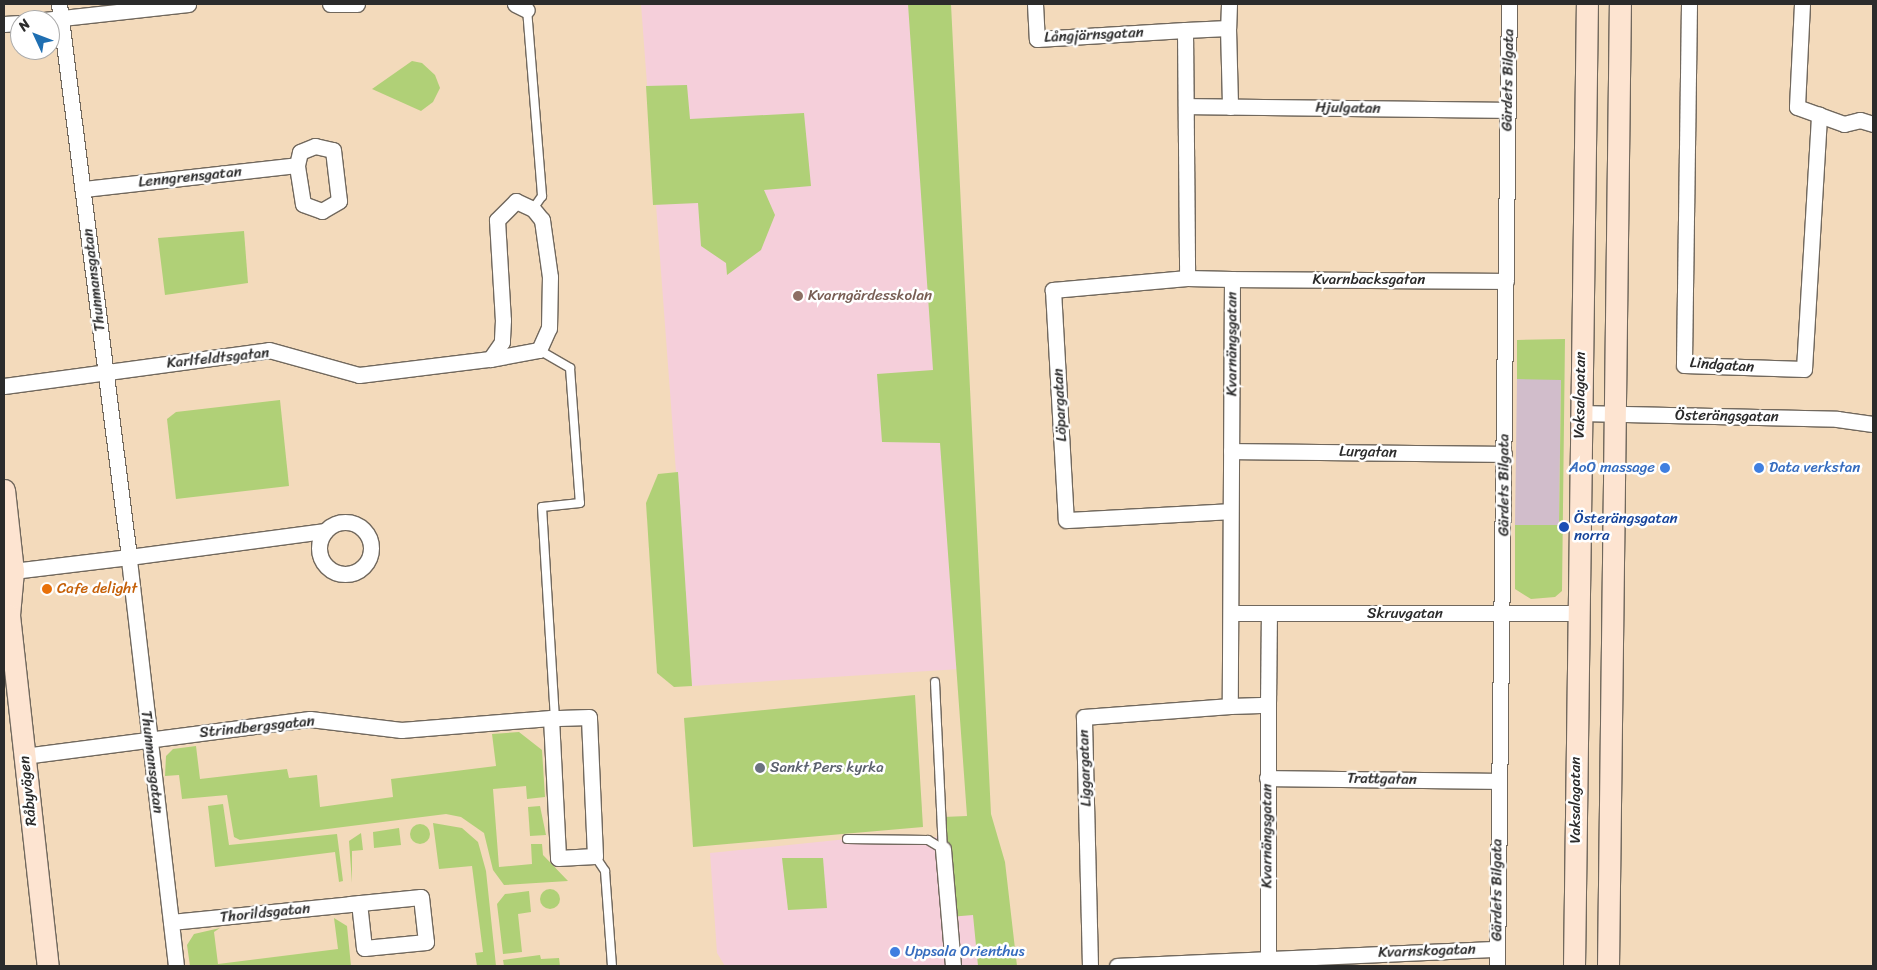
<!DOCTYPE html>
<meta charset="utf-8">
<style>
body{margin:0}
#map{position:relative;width:1877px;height:970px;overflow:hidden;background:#f3dabb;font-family:Sriracha,sans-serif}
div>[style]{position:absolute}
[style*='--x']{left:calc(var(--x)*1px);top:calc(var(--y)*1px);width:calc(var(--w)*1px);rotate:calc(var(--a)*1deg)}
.built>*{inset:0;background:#f5cfda}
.industrial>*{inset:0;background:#d1bdcb}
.green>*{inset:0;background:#b0d077}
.round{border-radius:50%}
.roads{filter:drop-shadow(1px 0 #71685d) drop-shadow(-1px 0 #71685d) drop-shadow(0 1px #71685d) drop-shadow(0 -1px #71685d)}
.lane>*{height:8px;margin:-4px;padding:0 4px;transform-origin:4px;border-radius:4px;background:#fff}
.street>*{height:15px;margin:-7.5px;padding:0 7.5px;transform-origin:7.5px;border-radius:7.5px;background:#fff}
.street>.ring{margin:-7.5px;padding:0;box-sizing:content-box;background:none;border:15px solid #fff;border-radius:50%}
.secondary>*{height:21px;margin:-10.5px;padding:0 10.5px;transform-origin:10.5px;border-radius:10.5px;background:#fde4d1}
.dots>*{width:14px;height:14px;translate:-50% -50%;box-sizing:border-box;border:2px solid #fff;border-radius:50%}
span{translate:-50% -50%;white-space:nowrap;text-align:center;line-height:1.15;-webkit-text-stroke:5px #fff;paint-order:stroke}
.street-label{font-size:15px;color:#2b2b2b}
.education-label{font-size:15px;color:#785e54}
.left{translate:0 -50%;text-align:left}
.shop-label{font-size:15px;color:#366cbe}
.right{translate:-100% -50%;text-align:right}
.transit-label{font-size:15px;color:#164399}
.food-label{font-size:15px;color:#c56008}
.worship-label{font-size:15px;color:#5b616d}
.frame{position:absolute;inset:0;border:5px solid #2b2b2b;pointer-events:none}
.north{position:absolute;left:10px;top:10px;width:50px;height:50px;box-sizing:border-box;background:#fff;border:1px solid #aaa;border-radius:50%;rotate:313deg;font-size:14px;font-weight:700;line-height:20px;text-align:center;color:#2b2b2b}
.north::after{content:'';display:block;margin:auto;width:18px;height:22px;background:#1f6fb2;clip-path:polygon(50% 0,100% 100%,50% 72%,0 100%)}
</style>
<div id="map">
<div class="built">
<i style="clip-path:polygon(641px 4px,916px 4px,960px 669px,692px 686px)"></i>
<i style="clip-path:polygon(978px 822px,986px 966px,725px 966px,717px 953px,710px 853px,847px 839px,928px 840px)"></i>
</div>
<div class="industrial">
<i style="clip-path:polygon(1517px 379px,1561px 379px,1559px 526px,1515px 525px)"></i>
</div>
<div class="green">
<i style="clip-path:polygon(908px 4px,951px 4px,991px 814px,1005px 862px,1017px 966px,978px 966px,973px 915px,949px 917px,943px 817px,967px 816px,940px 443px,882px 442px,877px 374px,933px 370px)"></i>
<i style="clip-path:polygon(412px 61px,422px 63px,435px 75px,440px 88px,433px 102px,421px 111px,372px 89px)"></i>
<i style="clip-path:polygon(687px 85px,690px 119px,804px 113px,811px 186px,764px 190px,775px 215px,761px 250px,727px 275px,726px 263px,701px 246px,698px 203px,653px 205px,646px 86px)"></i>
<i style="clip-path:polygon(244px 231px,248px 283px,165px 295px,158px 238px)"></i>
<i style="clip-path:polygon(1565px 339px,1562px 591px,1555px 597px,1531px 599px,1515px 589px,1515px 525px,1559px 525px,1561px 380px,1517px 379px,1517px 340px)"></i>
<i style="clip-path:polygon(280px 400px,289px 486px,176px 499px,167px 419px,176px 412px)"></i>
<i style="clip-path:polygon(678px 472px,692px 686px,674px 687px,657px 673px,646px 503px,658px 474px)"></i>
<i style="clip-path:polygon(915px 695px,923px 827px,693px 847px,684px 718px)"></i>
<i style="clip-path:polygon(519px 732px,542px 750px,545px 797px,527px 799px,526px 786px,493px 789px,499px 867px,532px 864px,531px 844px,542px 844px,543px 855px,568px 881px,504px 885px,493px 870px,484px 833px,461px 817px,446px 814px,240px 840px,234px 837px,227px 795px,182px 799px,179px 775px,165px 776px,166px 756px,173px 749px,196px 746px,200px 779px,287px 769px,289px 778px,317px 775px,320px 807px,393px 797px,391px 779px,496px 766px,492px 734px)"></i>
<i style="clip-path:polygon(223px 804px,229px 845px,337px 834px,343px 881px,339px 882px,335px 852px,215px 867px,208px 806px)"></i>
<i style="clip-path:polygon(540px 806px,546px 835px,530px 836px,528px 807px)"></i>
<i style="clip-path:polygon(433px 823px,462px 828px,478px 842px,486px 871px,496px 966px,477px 966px,475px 953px,483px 952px,472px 866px,439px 869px)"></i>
<i class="round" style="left:410px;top:824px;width:20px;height:20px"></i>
<i style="clip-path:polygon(399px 828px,401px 845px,374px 848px,373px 832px)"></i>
<i style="clip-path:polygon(361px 833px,363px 850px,352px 851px,352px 883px,349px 841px)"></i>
<i style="clip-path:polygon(782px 858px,823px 858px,827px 908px,788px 910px)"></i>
<i class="round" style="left:540px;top:889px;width:20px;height:20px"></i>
<i style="clip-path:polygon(529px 891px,531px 912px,518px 914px,522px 952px,503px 954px,497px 904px,505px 894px)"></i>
<i style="clip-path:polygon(334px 918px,347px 926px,351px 966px,190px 966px,187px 945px,194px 934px,220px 928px,214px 932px,218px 964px,338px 949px)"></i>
<i style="clip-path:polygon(540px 955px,541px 959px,559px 958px,560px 966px,504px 966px,503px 960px)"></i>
</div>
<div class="roads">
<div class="lane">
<i style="--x:527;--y:9;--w:188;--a:85.4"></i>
<i style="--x:542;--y:196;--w:16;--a:125"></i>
<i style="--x:539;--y:350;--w:36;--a:30"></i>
<i style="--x:570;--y:368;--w:135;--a:85.8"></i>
<i style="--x:580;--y:503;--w:38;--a:174"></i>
<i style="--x:542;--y:507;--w:211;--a:86.5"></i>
<i style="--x:935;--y:682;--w:167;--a:87.3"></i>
<i style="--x:847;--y:839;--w:81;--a:0.7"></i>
<i style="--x:928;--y:840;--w:17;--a:31"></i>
<i style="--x:595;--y:856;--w:18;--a:56"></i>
<i style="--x:605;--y:871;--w:95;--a:85.8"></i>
</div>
<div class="street">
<i style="--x:330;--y:4;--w:27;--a:0"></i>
<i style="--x:515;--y:4;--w:13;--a:27"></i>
<i style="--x:1035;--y:4;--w:35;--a:87"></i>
<i style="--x:1037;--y:39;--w:148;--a:-3.5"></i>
<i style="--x:1229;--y:4;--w:24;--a:92"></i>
<i style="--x:1228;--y:28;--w:43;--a:177.3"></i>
<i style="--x:1185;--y:30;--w:248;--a:89.5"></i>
<i style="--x:1187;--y:278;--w:45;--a:1.3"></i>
<i style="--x:1232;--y:279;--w:427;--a:90.3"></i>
<i style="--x:1230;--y:706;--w:38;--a:-2"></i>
<i style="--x:1268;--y:705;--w:261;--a:90"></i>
<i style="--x:1689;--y:4;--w:361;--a:90.8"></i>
<i style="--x:1684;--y:365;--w:120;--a:1.9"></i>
<i style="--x:1804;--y:369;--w:255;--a:-86.6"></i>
<i style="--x:1802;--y:4;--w:103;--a:92.8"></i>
<i style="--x:1797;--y:107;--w:50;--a:19.9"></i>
<i style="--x:1844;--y:124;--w:16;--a:-14"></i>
<i style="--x:1860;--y:120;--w:14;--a:17"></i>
<i style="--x:44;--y:20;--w:145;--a:-6.3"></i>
<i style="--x:4;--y:24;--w:16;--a:-4"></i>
<i style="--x:1228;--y:28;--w:79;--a:88.5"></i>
<i style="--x:1187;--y:106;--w:321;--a:0.7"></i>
<i style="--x:84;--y:189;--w:214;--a:-6.4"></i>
<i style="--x:297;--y:165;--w:13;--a:-77"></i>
<i style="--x:300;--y:152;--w:16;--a:-22"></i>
<i style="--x:315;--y:146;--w:18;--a:13"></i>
<i style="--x:333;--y:150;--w:51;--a:83.3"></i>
<i style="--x:339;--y:201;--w:20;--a:150"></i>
<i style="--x:322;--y:211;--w:20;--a:-160"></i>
<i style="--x:303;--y:204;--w:39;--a:-99"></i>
<i style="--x:1187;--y:278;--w:135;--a:174.9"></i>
<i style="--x:1053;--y:290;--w:230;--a:86.8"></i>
<i style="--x:1066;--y:520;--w:164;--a:-3.1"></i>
<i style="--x:1232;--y:279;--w:274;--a:0.4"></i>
<i style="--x:4;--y:386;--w:267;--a:-7.7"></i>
<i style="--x:269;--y:350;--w:93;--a:15.5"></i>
<i style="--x:359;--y:375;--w:132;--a:-7"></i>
<i style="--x:490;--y:359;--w:50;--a:-10.4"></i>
<i style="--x:539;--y:350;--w:24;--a:-66"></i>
<i style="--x:549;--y:328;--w:51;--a:-88.9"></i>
<i style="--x:550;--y:277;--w:58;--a:-98"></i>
<i style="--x:542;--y:220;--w:14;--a:-129"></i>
<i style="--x:533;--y:209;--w:19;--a:-155"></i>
<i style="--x:516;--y:201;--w:27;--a:135"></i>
<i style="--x:497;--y:220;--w:100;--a:86.6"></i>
<i style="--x:503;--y:320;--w:22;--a:93"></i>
<i style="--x:502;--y:342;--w:21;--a:125"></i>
<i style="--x:1580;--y:413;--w:257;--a:1.3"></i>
<i style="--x:1837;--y:419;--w:36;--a:8"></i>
<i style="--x:1231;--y:451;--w:273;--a:0.6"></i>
<i class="ring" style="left:319px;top:522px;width:37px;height:37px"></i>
<i style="--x:13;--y:571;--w:117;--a:-6.9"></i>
<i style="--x:129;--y:557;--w:557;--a:-97.21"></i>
<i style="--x:1232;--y:613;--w:345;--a:0"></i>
<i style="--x:1268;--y:705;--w:92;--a:-89.4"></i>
<i style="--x:24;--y:756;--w:288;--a:-7.4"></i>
<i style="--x:310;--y:719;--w:92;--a:6.9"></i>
<i style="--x:401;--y:730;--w:150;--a:-4.6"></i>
<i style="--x:551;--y:718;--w:140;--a:87.1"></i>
<i style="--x:558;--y:858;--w:37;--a:-3"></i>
<i style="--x:595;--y:856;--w:139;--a:-92.5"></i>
<i style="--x:589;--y:717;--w:38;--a:178"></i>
<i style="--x:1267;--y:778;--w:230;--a:0.7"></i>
<i style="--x:943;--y:849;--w:117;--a:85.1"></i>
<i style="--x:171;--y:922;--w:180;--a:-5.7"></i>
<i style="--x:350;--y:904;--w:71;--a:-5.6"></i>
<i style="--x:421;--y:897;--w:45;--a:83.7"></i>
<i style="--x:426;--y:942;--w:62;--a:174.5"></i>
<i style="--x:364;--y:948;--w:45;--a:-96.3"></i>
<i style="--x:176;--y:966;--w:412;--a:-96.6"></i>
<i style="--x:129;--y:557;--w:198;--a:-7.6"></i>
<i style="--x:1090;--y:966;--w:249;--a:-91.4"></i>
<i style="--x:1084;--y:717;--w:146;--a:-4.3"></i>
<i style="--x:1117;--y:966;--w:380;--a:-2.6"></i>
<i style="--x:1497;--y:966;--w:962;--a:-89.29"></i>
</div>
<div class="secondary">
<i style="--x:4;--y:490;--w:81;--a:83.7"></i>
<i style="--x:13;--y:571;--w:44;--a:95.2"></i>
<i style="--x:9;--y:615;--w:353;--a:83.7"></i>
<i style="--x:1574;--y:966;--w:962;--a:-89.23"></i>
<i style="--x:1608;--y:966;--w:962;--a:-89.29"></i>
</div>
</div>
<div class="dots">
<i style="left:798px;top:296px;background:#8d6e63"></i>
<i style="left:1665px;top:468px;background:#3f7fe0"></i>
<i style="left:1759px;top:468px;background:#3f7fe0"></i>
<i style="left:1564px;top:527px;background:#1a4fb4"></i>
<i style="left:47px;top:589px;background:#e8710a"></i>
<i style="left:760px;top:768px;background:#6b7280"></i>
<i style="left:895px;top:952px;background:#3f7fe0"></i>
</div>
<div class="street-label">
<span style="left:1094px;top:35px;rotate:-3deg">Långjärnsgatan</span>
<span style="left:1508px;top:80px;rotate:-89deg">Gärdets Bilgata</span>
<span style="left:1348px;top:108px;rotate:1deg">Hjulgatan</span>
<span style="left:190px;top:177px;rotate:-6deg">Lenngrensgatan</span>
<span style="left:94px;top:280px;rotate:-97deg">Thunmansgatan</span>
<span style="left:1369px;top:280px">Kvarnbacksgatan</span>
<span style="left:1232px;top:344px;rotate:-90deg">Kvarnängsgatan</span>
<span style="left:218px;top:358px;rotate:-6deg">Karlfeldtsgatan</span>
<span style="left:1722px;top:365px;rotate:4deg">Lindgatan</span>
<span style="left:1580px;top:395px;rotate:-89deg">Vaksalagatan</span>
<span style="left:1060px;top:405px;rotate:-93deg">Löpargatan</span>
<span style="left:1727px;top:416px;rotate:1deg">Österängsgatan</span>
<span style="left:1368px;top:452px;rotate:1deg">Lurgatan</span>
<span style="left:1504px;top:485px;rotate:-90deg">Gärdets Bilgata</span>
<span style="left:1405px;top:614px">Skruvgatan</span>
<span style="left:257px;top:727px;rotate:-6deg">Strindbergsgatan</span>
<span style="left:152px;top:762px;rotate:83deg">Thunmansgatan</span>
<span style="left:1085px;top:768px;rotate:-92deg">Liggargatan</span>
<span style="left:1382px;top:779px;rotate:1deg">Trattgatan</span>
<span style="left:28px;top:791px;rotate:-96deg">Råbyvägen</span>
<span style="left:1576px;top:800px;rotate:-90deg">Vaksalagatan</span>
<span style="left:1267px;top:836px;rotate:-90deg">Kvarnängsgatan</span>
<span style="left:1497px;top:890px;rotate:-90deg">Gärdets Bilgata</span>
<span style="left:265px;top:913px;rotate:-6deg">Thorildsgatan</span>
<span style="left:1427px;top:951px;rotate:-2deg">Kvarnskogatan</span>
</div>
<div class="education-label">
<span class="left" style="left:808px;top:296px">Kvarngärdesskolan</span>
</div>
<div class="shop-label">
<span class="right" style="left:1655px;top:468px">AoO massage</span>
<span class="left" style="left:1769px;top:468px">Data verkstan</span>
<span class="left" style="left:905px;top:952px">Uppsala Orienthus</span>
</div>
<div class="transit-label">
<span class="left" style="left:1574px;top:527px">Österängsgatan<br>norra</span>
</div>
<div class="food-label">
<span class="left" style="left:57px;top:589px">Cafe delight</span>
</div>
<div class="worship-label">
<span class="left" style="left:770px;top:768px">Sankt Pers kyrka</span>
</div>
<div class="frame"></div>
<div class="north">N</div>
</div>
